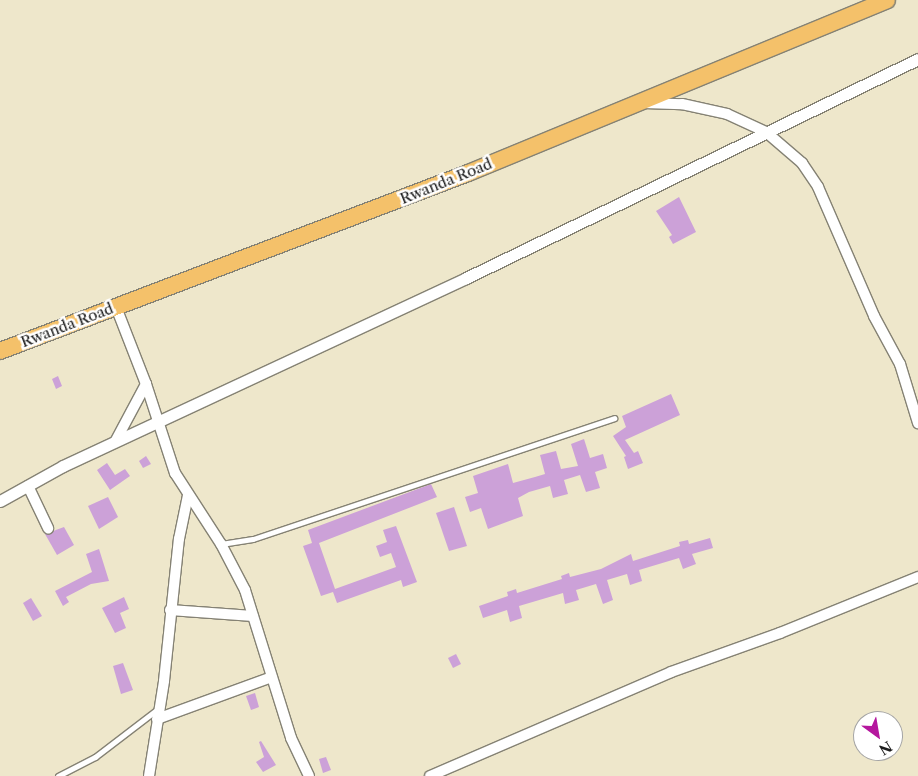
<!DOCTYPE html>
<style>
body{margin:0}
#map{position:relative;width:918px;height:776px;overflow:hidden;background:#eee7cb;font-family:"Libre Caslon Text",serif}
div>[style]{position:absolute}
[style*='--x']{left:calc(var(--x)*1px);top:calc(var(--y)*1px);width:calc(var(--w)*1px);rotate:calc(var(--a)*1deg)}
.building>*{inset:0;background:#cca1d8}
.roads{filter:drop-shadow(1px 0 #858274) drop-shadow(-1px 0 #858274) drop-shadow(0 1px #858274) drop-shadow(0 -1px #858274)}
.service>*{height:5px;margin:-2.5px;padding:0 2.5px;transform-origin:2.5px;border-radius:2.5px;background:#fff}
.minor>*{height:10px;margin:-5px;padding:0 5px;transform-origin:5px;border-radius:5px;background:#fff}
.tertiary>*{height:11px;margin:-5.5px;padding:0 5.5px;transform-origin:5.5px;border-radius:5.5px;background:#fff}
.trunk>*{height:16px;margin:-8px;padding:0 8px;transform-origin:8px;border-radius:8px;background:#f4c16a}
span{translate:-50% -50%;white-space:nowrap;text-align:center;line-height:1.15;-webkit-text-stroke:5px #fff;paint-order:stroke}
.street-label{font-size:15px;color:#1c1c1c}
.north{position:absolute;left:853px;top:711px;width:50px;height:50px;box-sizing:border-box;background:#fff;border:1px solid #a4a4a4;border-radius:50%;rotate:148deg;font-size:14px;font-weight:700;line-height:20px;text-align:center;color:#1c1c1c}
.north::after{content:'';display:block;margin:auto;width:18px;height:22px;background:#b5179e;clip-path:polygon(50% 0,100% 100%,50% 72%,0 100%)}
</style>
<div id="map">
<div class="building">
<i style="clip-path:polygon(679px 197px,696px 232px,673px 244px,669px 237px,672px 235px,656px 211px)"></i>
<i style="clip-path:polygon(58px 376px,62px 386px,56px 389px,52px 379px)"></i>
<i style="clip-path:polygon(671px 394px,680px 415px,625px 440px,634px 453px,638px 451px,643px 463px,628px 469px,624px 457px,626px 456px,613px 436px,626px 427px,622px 416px)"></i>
<i style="clip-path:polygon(584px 439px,590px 458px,603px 454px,607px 468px,595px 472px,600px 488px,586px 492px,580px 475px,564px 480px,568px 494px,553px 498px,550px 486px,529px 492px,518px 498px,523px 516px,488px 529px,481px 508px,470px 512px,465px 497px,478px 493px,473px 476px,508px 464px,513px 483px,535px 477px,545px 474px,540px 455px,556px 451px,561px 469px,578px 466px,571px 444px)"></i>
<i style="clip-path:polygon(146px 456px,151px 464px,143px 468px,139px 461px)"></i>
<i style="clip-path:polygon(107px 463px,115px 475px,125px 469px,130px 476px,110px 490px,97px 470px)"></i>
<i style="clip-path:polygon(431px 484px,437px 497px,319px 543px,335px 589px,396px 567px,391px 553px,380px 557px,376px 546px,387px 542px,383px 530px,396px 526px,417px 582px,403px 587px,401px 580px,337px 603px,333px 592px,321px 596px,303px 546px,312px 543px,308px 530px)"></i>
<i style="clip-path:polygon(108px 497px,118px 517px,99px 529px,88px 506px)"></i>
<i style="clip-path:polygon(454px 507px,467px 546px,449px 551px,436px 513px)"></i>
<i style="clip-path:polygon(64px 527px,74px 545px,57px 555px,45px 534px)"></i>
<i style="clip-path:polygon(710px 538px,713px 548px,692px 554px,696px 564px,683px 569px,679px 558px,639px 570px,642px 581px,630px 585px,627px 574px,607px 580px,613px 600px,603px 604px,596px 584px,576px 590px,579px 600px,565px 604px,563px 593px,519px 606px,522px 618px,510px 622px,507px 610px,483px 618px,479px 606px,508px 596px,507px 592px,516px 589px,517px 593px,562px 579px,561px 576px,569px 573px,570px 577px,601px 569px,631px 554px,633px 561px,680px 546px,679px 542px,688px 540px,689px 544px)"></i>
<i style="clip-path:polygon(99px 549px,109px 581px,91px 584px,66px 597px,69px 602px,63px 606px,55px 591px,92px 572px,86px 554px)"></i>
<i style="clip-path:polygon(124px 597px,129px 609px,120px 613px,126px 628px,115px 633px,102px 608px)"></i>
<i style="clip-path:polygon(31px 598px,42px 616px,33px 621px,23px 603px)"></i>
<i style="clip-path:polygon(456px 654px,461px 664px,453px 668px,448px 658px)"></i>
<i style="clip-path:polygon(123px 663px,133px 690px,121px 694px,113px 666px)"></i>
<i style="clip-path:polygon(255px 693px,259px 707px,251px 710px,246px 696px)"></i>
<i style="clip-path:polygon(261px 741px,276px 765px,263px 772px,256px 762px,264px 757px,259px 742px)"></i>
<i style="clip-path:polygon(326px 757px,331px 770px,323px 773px,319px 759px)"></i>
</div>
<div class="roads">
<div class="service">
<i style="--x:221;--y:544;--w:32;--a:-9"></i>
<i style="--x:253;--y:539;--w:381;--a:-18.5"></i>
<i style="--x:58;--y:776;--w:42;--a:-27.2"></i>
<i style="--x:95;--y:757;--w:81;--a:-37.4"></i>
</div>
<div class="minor">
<i style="--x:644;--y:103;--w:38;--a:2"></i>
<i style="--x:682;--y:104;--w:46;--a:12.5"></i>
<i style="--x:727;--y:114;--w:43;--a:24.8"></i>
<i style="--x:766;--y:132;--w:48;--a:40.7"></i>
<i style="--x:802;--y:163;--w:29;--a:56"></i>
<i style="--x:818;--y:187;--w:141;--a:66.5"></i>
<i style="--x:874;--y:316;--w:55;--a:61.6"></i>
<i style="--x:900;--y:364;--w:62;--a:73"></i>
<i style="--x:116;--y:307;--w:83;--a:68.7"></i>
<i style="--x:146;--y:384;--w:94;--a:72"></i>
<i style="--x:175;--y:473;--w:85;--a:57.1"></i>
<i style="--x:221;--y:544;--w:52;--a:62.4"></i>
<i style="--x:245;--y:590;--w:155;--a:72.7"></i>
<i style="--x:291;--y:738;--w:42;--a:64.7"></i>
<i style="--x:115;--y:442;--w:66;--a:-61.9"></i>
<i style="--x:28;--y:486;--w:47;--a:64.5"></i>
<i style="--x:170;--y:610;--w:83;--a:4.1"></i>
<i style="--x:157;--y:719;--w:122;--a:-20.1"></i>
<i style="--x:149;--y:776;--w:96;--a:-81"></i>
<i style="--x:164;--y:681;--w:143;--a:-84"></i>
<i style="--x:179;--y:539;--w:45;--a:-78.4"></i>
<i style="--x:430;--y:776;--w:262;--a:-23.3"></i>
<i style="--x:671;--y:672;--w:116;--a:-19.7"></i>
<i style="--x:780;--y:633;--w:149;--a:-22.1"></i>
</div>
<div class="tertiary">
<i style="--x:0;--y:501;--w:72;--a:-29.1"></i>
<i style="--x:63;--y:466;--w:445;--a:-25"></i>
<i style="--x:466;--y:278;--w:502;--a:-25.85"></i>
</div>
<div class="trunk">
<i style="--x:0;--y:351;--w:501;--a:-20.82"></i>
<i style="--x:468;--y:173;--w:453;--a:-22.4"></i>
</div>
</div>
<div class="street-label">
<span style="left:446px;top:181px;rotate:-22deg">Rwanda Road</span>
<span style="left:67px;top:325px;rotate:-21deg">Rwanda Road</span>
</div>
<div class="north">N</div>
</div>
